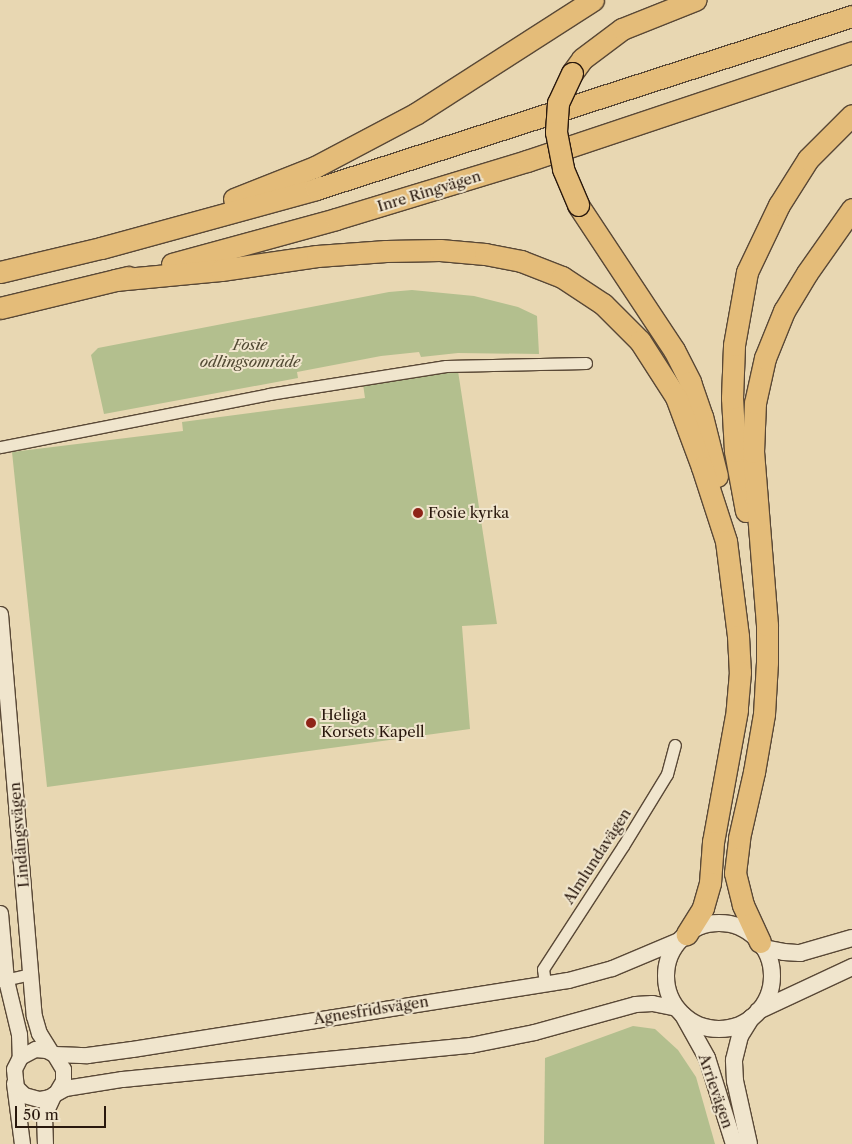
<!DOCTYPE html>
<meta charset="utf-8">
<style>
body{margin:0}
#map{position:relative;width:852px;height:1144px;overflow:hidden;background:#e8d7b2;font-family:"Libre Caslon Text",serif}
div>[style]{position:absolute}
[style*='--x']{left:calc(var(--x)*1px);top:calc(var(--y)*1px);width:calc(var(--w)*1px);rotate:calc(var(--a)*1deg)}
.green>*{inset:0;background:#b3bf8e}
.roads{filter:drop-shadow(1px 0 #594836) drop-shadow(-1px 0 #594836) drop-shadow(0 1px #594836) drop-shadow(0 -1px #594836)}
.minor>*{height:11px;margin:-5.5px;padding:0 5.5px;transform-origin:5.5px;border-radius:5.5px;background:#f0e5cd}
.tertiary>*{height:15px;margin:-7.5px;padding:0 7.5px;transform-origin:7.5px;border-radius:7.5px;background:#f0e5cd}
.secondary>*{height:16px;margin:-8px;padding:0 8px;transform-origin:8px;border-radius:8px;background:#f0e5cd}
.secondary>.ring{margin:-8px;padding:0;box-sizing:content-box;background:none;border:16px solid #f0e5cd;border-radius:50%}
.motorway>*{height:21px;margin:-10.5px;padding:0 10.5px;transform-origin:10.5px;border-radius:10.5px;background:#e4bc79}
.bridges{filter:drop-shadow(1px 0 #29180d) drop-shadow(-1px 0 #29180d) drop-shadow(0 1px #29180d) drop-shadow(0 -1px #29180d)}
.motorway-bridge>*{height:21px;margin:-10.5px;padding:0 10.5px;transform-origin:10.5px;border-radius:10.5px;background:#e4bc79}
.dots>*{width:14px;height:14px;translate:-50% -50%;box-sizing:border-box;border:2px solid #f0e5cd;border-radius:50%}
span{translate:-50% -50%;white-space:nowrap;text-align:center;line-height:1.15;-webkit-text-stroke:4px #f0e5cd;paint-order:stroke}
.street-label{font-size:15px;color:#29180d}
.park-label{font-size:15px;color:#524a34;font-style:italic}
.poi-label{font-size:15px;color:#29180d}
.left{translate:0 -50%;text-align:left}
.scale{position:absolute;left:15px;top:1106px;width:91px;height:22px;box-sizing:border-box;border:2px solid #29180d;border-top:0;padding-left:6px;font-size:15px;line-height:18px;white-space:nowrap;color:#29180d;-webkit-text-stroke:4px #f0e5cd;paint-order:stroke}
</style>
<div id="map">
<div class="green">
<i style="clip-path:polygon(412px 290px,474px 296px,518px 307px,537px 316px,539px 354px,458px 353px,421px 357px,419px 352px,381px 356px,297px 372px,298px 378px,104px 414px,91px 355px,98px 348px,389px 292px)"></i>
<i style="clip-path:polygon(458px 371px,497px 624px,462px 626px,470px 729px,47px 787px,12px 452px,183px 431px,182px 422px,365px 398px,363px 384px)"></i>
<i style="clip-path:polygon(633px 1026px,655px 1029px,678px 1050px,696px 1077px,715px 1144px,544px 1144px,545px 1058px)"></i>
</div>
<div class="roads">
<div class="minor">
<i style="--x:0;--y:447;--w:274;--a:-11.1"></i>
<i style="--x:269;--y:394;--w:179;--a:-9"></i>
<i style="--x:446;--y:366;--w:140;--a:-1.2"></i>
<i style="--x:0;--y:981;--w:32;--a:-13"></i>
<i style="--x:545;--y:983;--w:14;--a:-98"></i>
<i style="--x:543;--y:969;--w:147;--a:-57"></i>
<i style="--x:623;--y:846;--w:84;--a:-58.6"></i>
<i style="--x:667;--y:774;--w:30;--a:-75"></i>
</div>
<div class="tertiary">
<i style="--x:0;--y:614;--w:403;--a:85.2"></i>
<i style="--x:34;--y:1016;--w:18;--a:74"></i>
<i style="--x:39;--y:1033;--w:22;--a:58"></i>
<i style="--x:0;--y:913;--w:67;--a:84.9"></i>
<i style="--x:6;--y:980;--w:56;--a:76.5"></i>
<i style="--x:19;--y:1034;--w:23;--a:88"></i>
<i style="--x:54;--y:1054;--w:33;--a:2"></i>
<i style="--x:87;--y:1055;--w:45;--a:-7.6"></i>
<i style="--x:132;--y:1049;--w:441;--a:-9"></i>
<i style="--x:568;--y:980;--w:46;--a:-15.3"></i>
<i style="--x:612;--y:968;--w:75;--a:-22.8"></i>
<i style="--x:14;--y:1083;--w:62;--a:82.5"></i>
<i style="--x:57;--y:1091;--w:12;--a:-59"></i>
<i style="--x:63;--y:1081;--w:12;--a:-90"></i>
<i style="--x:63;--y:1069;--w:17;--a:-121"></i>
<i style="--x:54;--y:1054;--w:9;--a:-153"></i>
<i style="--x:46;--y:1050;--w:11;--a:-175"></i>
<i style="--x:35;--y:1049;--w:17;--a:152"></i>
<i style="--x:20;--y:1057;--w:13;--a:117"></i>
<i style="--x:14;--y:1069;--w:18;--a:84"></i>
<i style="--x:16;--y:1087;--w:11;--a:45"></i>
<i style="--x:24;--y:1095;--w:16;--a:15"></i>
<i style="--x:39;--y:1099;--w:10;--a:-11"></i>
<i style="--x:49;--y:1097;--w:18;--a:-29"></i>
<i style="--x:65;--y:1088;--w:58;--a:-9"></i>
<i style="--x:122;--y:1079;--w:350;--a:-5.6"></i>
<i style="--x:470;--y:1045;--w:65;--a:-11.5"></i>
<i style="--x:534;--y:1032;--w:105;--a:-15.5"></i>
<i style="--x:635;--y:1004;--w:17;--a:-3"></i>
<i style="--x:652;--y:1003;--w:25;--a:11"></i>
<i style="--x:45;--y:1144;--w:29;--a:-92"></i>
<i style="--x:44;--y:1115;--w:23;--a:-65"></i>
</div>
<div class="secondary">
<i class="ring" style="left:666px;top:923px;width:90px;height:90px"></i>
<i style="--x:764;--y:948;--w:20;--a:11"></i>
<i style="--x:784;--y:952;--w:16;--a:4"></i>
<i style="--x:800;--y:953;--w:54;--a:-16.1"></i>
<i style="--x:758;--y:1011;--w:104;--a:-25.1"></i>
<i style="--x:683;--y:1015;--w:49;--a:60.8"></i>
<i style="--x:707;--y:1058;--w:90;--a:72.6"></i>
<i style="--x:749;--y:1144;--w:65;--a:-102.5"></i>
<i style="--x:735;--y:1081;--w:21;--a:-93"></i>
<i style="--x:734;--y:1060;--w:25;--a:-76"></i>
<i style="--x:740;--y:1036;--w:22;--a:-58"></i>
</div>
<div class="motorway">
<i style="--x:572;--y:73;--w:17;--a:-54"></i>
<i style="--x:582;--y:59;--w:50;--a:-36.9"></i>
<i style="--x:622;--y:29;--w:79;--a:-21.7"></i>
<i style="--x:234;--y:199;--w:87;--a:-21.6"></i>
<i style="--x:315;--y:167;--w:115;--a:-27.9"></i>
<i style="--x:417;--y:113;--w:209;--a:-32.7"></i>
<i style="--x:578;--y:205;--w:174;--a:56.5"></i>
<i style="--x:674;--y:350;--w:36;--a:63"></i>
<i style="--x:690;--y:382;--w:36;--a:71"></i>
<i style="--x:702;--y:416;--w:62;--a:76"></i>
<i style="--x:172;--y:264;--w:170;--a:-15.3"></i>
<i style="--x:336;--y:219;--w:200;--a:-16.9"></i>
<i style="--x:527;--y:161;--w:343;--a:-18.5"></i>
<i style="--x:0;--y:272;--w:104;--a:-13.4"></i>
<i style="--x:101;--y:248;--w:223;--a:-15.3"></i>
<i style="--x:316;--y:189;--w:563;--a:-17.89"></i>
<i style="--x:115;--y:280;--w:106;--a:-5.4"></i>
<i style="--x:221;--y:270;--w:97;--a:-8.3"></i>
<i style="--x:317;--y:256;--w:69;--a:-4.1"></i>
<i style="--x:386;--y:251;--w:54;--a:-1.1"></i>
<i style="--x:440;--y:250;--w:45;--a:5.1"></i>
<i style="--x:485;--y:254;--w:37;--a:11"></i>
<i style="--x:521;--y:261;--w:44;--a:21.3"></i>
<i style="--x:562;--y:277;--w:49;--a:33.4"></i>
<i style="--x:603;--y:304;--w:52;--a:45"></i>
<i style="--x:640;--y:341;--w:67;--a:57.3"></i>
<i style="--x:676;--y:397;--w:75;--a:69.6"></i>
<i style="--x:702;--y:467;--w:78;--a:72"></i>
<i style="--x:726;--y:541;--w:96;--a:82.8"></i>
<i style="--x:738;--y:636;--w:36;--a:87"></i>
<i style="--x:740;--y:672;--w:38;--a:95"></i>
<i style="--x:737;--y:710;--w:134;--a:100.3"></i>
<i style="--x:713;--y:842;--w:41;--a:94.2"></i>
<i style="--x:710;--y:883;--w:26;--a:106"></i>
<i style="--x:703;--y:908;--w:31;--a:122"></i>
<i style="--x:0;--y:308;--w:132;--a:-13.6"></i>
<i style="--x:746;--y:511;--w:61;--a:-100.4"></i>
<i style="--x:735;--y:451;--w:53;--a:-93.2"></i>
<i style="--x:732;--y:398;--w:53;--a:-87.8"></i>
<i style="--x:734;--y:345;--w:74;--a:-79.9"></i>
<i style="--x:747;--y:272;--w:74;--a:-64.5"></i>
<i style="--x:779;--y:205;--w:54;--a:-57.8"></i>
<i style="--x:808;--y:159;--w:62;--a:-45"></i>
<i style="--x:760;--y:942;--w:41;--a:-114.7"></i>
<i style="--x:743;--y:905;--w:33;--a:-104"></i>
<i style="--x:735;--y:873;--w:35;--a:-83"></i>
<i style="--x:739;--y:838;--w:68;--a:-77.2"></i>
<i style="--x:754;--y:772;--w:59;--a:-80.2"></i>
<i style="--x:764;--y:714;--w:52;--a:-86.7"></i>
<i style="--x:767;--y:662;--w:37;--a:-90"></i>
<i style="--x:767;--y:625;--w:174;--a:-94.6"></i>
<i style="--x:753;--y:452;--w:49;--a:-87.7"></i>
<i style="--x:755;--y:403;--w:46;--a:-77.5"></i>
<i style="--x:765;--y:358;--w:51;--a:-68"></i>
<i style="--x:784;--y:311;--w:44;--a:-58.8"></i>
<i style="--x:807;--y:273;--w:78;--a:-54.9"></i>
</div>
</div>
<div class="bridges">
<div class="motorway-bridge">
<i style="--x:572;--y:73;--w:33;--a:115"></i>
<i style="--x:558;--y:103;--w:29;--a:94"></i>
<i style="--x:556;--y:132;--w:38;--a:79"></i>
<i style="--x:563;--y:169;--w:39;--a:67"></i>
</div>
</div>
<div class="dots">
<i style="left:418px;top:513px;background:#8f2418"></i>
<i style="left:311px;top:723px;background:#8f2418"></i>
</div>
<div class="street-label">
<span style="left:429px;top:191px;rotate:-17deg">Inre Ringvägen</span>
<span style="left:19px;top:835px;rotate:-95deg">Lindängsvägen</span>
<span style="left:597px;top:856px;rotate:-57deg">Almlundavägen</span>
<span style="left:371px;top:1010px;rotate:-9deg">Agnesfridsvägen</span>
<span style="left:716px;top:1091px;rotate:71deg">Arrievägen</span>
</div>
<div class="park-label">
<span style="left:250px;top:353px">Fosie<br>odlingsområde</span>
</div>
<div class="poi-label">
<span class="left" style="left:428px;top:513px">Fosie kyrka</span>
<span class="left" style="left:321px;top:723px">Heliga<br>Korsets Kapell</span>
</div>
<div class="scale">50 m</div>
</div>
